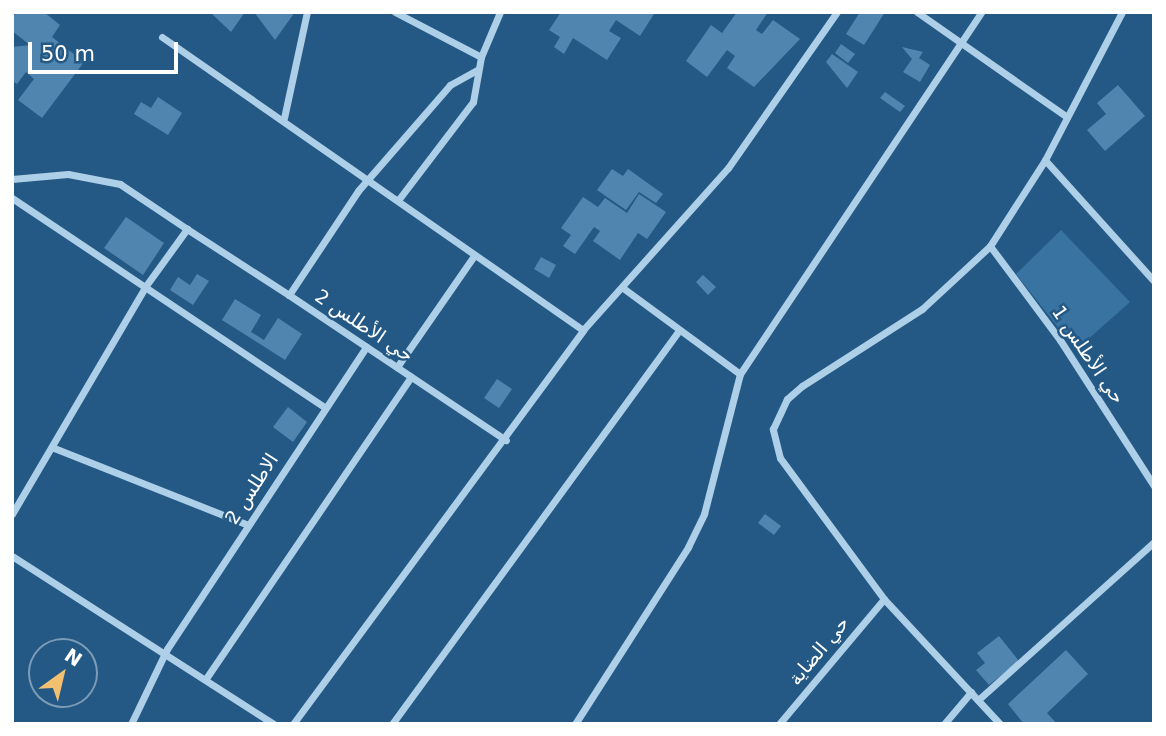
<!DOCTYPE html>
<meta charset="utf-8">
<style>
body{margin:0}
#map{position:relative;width:1166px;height:736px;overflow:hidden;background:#245985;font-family:"DejaVu Sans","Noto Sans Arabic",sans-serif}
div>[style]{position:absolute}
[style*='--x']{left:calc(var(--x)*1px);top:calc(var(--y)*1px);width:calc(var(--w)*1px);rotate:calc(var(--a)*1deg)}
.green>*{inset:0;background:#3873a2}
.building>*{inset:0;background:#5085af}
.minor>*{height:7px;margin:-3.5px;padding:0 3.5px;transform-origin:3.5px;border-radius:3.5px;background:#aecfe8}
span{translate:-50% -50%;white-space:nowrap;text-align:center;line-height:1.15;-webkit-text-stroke:5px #245985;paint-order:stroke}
.street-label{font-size:19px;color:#fff}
.frame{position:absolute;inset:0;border:14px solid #fff;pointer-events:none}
.north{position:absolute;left:28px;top:638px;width:70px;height:70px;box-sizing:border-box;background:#245985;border:2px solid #7c9bb6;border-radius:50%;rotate:34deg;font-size:19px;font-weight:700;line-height:28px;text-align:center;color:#fff}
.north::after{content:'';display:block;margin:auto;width:24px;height:32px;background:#f3c071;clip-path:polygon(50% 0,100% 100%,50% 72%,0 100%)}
.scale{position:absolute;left:28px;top:42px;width:150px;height:32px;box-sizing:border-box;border:4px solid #fff;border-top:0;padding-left:9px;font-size:21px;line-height:24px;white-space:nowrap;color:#fff;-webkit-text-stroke:5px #245985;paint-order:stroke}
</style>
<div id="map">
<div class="green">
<i style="clip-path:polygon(1061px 230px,1130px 302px,1076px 350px,1016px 274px)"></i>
</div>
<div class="building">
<i style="clip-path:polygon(19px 12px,44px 12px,60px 25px,52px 37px,84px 62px,42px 118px,18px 100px,34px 79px,26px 72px,17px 84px,12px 81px,12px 47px,30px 45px,12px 31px,12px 16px)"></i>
<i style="clip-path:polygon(210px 12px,245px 12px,231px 32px)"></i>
<i style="clip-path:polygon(254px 12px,295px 12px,275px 40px)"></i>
<i style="clip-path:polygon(561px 12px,650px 12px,654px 14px,640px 36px,616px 20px,609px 31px,621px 38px,607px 60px,573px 38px,564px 54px,554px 47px,560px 37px,549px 30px)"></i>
<i style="clip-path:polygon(737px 12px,768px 12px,756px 30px,762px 34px,773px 20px,800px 39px,754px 87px,727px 68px,735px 56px,727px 50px,707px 77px,686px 61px,711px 25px,722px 33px)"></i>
<i style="clip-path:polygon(860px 12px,885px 12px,864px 45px,846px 34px)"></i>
<i style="clip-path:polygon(841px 44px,855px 54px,848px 63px,835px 53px)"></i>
<i style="clip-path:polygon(902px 47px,923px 52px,919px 58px,930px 65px,920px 82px,903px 72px,912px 59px)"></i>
<i style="clip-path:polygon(832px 54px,858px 72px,847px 88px,826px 62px)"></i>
<i style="clip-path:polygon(1118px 85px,1145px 116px,1105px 151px,1087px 130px,1106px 114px,1097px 103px)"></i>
<i style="clip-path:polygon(885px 92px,905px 106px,900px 112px,880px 98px)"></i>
<i style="clip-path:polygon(158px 97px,182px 113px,168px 135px,134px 114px,141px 102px,151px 108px)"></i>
<i style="clip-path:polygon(612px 169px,623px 176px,628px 169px,663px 194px,656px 203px,639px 192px,626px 210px,597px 190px)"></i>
<i style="clip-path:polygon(639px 194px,666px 212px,647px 239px,638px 233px,620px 260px,593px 241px,600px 231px,594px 227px,575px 254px,563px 246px,571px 235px,561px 228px,583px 197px,598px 207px,605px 198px,627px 213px)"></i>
<i style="clip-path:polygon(126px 217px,164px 243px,143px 275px,104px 248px)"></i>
<i style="clip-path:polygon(541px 257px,556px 265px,549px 278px,534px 269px)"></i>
<i style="clip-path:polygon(197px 274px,209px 281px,193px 305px,170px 290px,178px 277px,190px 285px)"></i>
<i style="clip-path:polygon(703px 275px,716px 287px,708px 295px,696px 282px)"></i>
<i style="clip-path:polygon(235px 299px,261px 315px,251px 332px,264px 340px,278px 318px,302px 334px,285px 360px,222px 320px)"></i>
<i style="clip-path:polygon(497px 379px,512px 389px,499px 408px,484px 398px)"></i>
<i style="clip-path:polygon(288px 407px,307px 422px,293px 442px,273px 427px)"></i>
<i style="clip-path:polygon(765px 514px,781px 526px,774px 535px,758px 523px)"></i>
<i style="clip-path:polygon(999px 636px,1019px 661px,989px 685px,976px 670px,985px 663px,977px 653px)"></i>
<i style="clip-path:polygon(1066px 650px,1088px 674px,1047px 713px,1057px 724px,1024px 724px,1008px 704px)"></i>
</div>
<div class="minor">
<i style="--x:395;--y:12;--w:97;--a:27.6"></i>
<i style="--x:917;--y:12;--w:183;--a:35"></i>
<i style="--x:162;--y:37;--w:513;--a:34.84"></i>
<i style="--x:477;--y:70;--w:31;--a:151"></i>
<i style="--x:450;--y:85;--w:140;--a:131"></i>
<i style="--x:358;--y:191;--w:125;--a:123.6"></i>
<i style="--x:289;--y:295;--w:261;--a:33.8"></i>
<i style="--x:284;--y:118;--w:108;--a:-77.8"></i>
<i style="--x:1045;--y:160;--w:163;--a:48"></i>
<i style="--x:12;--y:179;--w:56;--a:-5.1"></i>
<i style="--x:68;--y:174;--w:53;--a:10.9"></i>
<i style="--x:120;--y:184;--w:81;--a:33.9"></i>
<i style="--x:12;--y:198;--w:376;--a:33.8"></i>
<i style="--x:399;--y:199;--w:122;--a:-52.7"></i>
<i style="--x:473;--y:102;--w:46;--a:-79.9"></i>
<i style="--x:481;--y:57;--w:49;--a:-67.1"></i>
<i style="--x:990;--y:246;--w:117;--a:53.3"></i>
<i style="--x:1060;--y:340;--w:174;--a:57.2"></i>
<i style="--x:623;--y:288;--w:145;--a:36.3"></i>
<i style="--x:397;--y:367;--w:135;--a:-55.3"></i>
<i style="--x:54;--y:448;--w:209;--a:21.6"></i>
<i style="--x:12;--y:514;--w:263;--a:-59.6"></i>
<i style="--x:145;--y:287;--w:72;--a:-54.1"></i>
<i style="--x:187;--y:229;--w:121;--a:32.9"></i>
<i style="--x:12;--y:556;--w:311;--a:32.7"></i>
<i style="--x:207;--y:677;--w:363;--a:-55.8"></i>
<i style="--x:978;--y:700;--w:237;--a:-41.9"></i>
<i style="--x:131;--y:724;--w:83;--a:-64.4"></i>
<i style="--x:167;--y:649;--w:362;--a:-56.6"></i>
<i style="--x:293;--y:724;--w:489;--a:-53.6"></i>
<i style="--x:583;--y:330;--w:217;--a:-48.2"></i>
<i style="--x:728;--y:168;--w:190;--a:-55.1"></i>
<i style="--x:392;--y:724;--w:485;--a:-53.9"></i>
<i style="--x:575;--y:724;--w:210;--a:-57.4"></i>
<i style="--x:688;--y:547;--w:37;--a:-64"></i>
<i style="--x:704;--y:514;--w:145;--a:-75.6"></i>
<i style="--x:740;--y:374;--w:435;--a:-56.3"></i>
<i style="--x:779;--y:724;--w:163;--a:-50"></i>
<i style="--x:944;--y:724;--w:42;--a:-49.8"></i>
<i style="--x:1000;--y:724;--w:171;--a:-132.9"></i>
<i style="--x:884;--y:599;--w:175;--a:-126.4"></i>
<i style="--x:780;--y:458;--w:30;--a:-104"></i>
<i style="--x:773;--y:429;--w:33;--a:-65"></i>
<i style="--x:787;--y:399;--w:20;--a:-41"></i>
<i style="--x:802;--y:386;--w:143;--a:-32.7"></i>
<i style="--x:922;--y:309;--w:93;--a:-42.8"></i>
<i style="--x:990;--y:246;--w:102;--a:-57.4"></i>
<i style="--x:1045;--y:160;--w:167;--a:-62.5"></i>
</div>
<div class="street-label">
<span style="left:364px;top:326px;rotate:34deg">حي الأطلس 2</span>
<span style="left:1088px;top:355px;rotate:56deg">حي الأطلس 1</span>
<span style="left:252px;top:489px;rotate:-57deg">الاطلس 2</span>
<span style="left:819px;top:651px;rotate:-50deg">حي الضاية</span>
</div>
<div class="frame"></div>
<div class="north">N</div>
<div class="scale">50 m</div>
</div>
